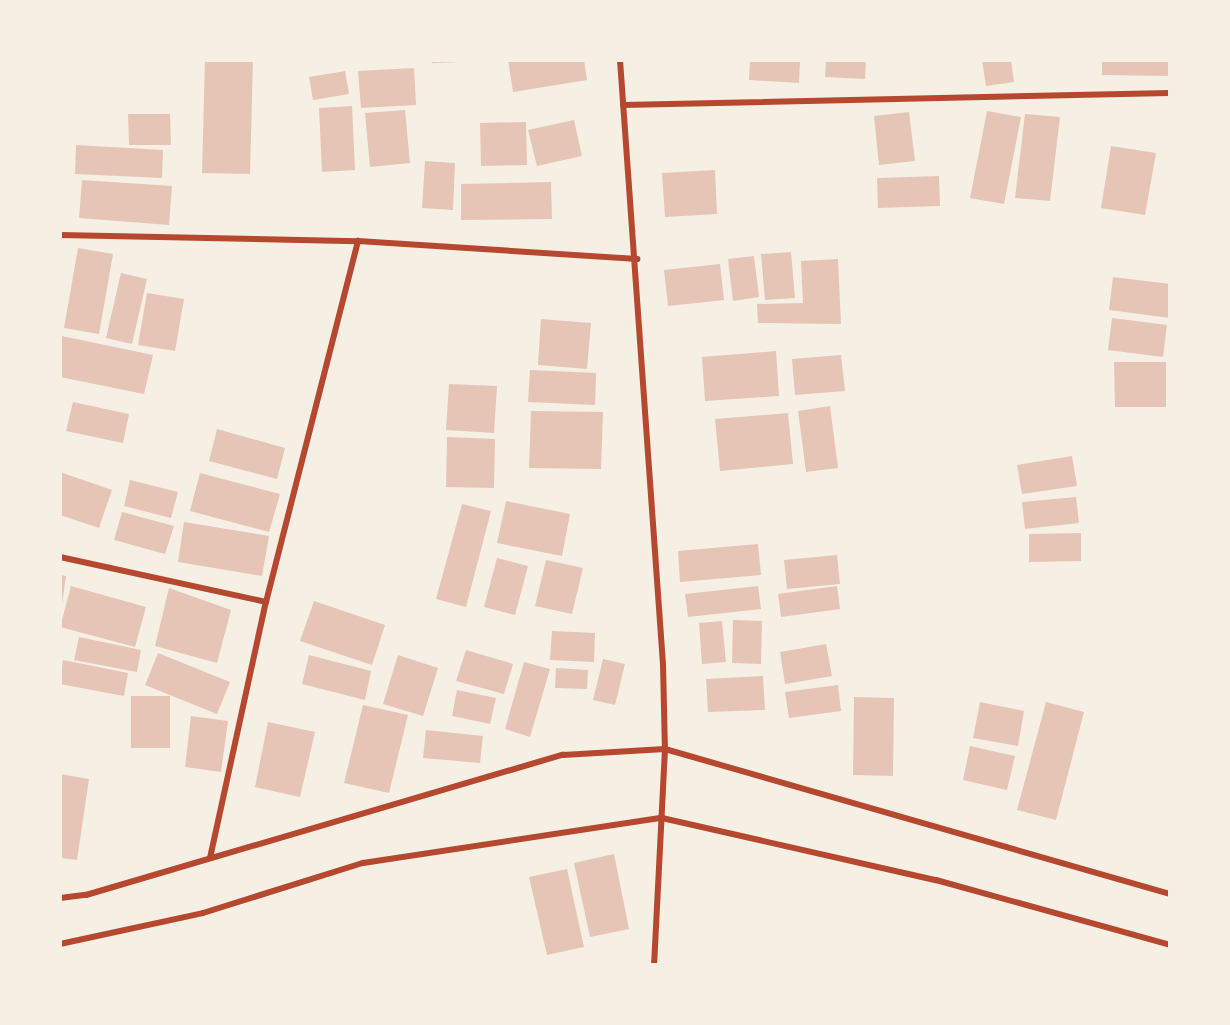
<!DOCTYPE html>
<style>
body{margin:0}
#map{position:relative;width:1230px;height:1025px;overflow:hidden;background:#f6efe4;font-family:Barlow,sans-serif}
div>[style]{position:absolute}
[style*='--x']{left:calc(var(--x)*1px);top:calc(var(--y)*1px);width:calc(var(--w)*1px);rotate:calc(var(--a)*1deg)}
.building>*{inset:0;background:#e6c5b7}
.minor>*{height:6px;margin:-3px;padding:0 3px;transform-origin:3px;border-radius:3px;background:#b5482f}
span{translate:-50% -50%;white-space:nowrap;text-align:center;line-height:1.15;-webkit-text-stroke:4.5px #f6efe4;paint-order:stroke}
.frame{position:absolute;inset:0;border:62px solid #f6efe4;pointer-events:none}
</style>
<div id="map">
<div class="building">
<i style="clip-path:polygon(205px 60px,253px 60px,250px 174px,202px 173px)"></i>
<i style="clip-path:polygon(432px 60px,461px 60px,461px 62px,432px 63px)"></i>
<i style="clip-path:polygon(508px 60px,584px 60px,587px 80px,513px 92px)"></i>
<i style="clip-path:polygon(750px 60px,800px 60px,799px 83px,749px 80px)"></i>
<i style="clip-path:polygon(826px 60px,866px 60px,865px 79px,825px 77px)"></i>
<i style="clip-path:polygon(982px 60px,1011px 60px,1014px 82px,986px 86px)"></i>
<i style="clip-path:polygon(1102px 60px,1170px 60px,1170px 76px,1102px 75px)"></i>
<i style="clip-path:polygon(414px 68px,416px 105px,361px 108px,358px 71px)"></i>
<i style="clip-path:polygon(345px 71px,349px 94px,313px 100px,309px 77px)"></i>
<i style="clip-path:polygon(352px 106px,355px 170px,322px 172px,319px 108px)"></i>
<i style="clip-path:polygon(405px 110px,410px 163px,370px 167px,365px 113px)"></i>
<i style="clip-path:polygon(987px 111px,1021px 117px,1004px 204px,970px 198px)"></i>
<i style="clip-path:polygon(909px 112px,915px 161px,879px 165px,874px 116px)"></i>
<i style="clip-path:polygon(128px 114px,170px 114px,171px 145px,129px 145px)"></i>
<i style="clip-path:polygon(1025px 114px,1060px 117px,1050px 201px,1015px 198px)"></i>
<i style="clip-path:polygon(574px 120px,582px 156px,537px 166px,528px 130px)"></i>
<i style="clip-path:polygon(526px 122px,527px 165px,481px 166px,480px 123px)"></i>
<i style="clip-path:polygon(76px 145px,163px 150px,162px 178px,75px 174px)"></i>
<i style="clip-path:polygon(1111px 146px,1156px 153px,1145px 215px,1101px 208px)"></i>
<i style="clip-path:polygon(425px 161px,455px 163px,453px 210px,422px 208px)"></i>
<i style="clip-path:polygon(715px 170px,717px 214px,665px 217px,662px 173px)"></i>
<i style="clip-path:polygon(939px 176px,940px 206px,878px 208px,877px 178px)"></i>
<i style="clip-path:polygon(82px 180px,172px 186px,169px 225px,79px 218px)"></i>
<i style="clip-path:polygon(551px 182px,552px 219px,461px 220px,461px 184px)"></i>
<i style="clip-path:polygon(78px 248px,113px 254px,99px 334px,64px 328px)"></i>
<i style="clip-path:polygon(791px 252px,795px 298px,765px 300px,761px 254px)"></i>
<i style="clip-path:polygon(754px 256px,759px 297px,733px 301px,728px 259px)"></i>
<i style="clip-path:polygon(838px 259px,841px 324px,758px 323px,757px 304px,803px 303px,801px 261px)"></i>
<i style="clip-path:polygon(720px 264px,724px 300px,668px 306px,664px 270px)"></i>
<i style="clip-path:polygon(121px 273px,147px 279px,132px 344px,106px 338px)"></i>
<i style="clip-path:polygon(1113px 277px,1170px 284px,1170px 318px,1109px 310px)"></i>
<i style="clip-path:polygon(147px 293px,184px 299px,175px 351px,138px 345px)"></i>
<i style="clip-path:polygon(1112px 318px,1167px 325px,1163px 357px,1108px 350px)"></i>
<i style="clip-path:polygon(541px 319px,591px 323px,587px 369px,538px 365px)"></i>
<i style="clip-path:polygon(62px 336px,153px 355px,144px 394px,60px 377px)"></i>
<i style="clip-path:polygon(776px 351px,779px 396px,705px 401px,702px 357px)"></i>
<i style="clip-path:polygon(841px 355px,845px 391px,795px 395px,792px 359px)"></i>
<i style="clip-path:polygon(1114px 362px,1166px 362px,1166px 407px,1115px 407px)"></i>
<i style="clip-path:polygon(530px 370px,596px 373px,595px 405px,528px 402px)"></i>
<i style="clip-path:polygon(449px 384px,497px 386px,494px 433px,446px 430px)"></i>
<i style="clip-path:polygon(73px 402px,129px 414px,123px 443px,66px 431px)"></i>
<i style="clip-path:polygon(830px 406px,838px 468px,806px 472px,798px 411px)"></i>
<i style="clip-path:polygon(531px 411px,603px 412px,601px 469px,529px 468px)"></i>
<i style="clip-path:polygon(788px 413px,793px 464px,720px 471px,715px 419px)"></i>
<i style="clip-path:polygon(217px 429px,285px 448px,277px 479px,209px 461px)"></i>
<i style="clip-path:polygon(447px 437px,495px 439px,494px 488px,446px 487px)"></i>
<i style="clip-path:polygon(1072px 456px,1077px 486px,1022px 494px,1017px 465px)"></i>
<i style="clip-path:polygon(60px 472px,112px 490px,99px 528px,60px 515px)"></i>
<i style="clip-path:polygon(200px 473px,280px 494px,269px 532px,190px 511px)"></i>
<i style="clip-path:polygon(130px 480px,178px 492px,171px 518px,124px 506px)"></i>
<i style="clip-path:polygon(1076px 497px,1079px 523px,1025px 529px,1022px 502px)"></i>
<i style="clip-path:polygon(506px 501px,570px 514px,562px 556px,497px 543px)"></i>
<i style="clip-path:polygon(462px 504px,491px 511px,466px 607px,436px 599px)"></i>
<i style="clip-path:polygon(122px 512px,174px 526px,165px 554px,114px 540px)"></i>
<i style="clip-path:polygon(184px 522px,269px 536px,262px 576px,178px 562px)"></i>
<i style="clip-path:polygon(1081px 533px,1081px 561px,1029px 562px,1029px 534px)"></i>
<i style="clip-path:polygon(758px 544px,761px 575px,680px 582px,678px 551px)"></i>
<i style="clip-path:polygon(837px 555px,840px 584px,787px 589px,784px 560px)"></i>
<i style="clip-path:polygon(497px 558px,528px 566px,515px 615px,484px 607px)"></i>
<i style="clip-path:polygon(546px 560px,583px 568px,572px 614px,535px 606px)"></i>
<i style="clip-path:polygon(60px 575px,66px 576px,61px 611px,60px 611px)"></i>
<i style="clip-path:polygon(71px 586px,146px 607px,135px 647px,60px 627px)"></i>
<i style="clip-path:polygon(758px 586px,761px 609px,688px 617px,685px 594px)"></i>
<i style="clip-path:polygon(837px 586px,840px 609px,781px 617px,778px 594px)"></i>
<i style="clip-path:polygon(169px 588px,231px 610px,217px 663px,155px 646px)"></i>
<i style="clip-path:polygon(314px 601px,385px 625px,372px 665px,300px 641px)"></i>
<i style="clip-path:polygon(733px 620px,762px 621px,761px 664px,732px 663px)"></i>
<i style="clip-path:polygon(722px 621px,726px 662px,702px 664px,699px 623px)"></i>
<i style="clip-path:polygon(552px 631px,595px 633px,594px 662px,550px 660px)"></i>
<i style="clip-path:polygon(79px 637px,141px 650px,137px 672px,74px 660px)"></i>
<i style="clip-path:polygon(826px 644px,832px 676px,785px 684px,780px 652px)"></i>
<i style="clip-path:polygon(466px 650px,513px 664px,504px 694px,456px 681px)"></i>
<i style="clip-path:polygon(158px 653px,230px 682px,217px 714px,145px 685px)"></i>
<i style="clip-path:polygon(309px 655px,371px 671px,365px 700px,302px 684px)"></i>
<i style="clip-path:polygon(398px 655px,438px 668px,423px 716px,383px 704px)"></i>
<i style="clip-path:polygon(603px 659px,625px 664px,615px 705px,593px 700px)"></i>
<i style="clip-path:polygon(63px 660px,128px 673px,124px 696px,60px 684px)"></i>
<i style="clip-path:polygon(524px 662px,550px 669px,530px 737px,505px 729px)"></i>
<i style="clip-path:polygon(556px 668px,588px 670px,587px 689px,555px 688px)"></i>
<i style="clip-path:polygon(763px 676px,765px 710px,708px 712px,706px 679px)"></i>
<i style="clip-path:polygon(838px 685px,841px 711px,789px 718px,785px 692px)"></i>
<i style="clip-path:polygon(457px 690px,496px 698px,490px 724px,452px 716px)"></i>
<i style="clip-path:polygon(131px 696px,170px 696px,170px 748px,131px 748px)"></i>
<i style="clip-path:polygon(854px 697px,894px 698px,893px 776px,853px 775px)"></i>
<i style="clip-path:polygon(980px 702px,1024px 711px,1018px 746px,973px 738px)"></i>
<i style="clip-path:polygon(1046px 702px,1084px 712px,1056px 820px,1017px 810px)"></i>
<i style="clip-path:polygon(363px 705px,408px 715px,389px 793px,344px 783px)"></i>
<i style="clip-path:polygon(191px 716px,228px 721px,221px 772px,185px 767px)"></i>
<i style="clip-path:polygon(268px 722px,315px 732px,300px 797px,255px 787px)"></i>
<i style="clip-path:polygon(426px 730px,483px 736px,480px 763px,423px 758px)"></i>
<i style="clip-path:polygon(970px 746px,1015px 756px,1007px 790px,963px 780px)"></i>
<i style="clip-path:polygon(60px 774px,89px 779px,77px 860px,60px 858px)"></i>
<i style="clip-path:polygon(614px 854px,629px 929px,590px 937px,574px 863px)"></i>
<i style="clip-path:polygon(567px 869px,584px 947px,547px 955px,529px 877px)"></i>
</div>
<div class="minor">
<i style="--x:620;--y:60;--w:606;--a:85.93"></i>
<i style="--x:663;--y:664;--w:85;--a:88.7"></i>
<i style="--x:665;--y:749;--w:216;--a:92.9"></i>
<i style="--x:623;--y:105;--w:547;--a:-1.26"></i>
<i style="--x:60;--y:235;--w:298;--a:1.2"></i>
<i style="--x:358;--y:241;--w:280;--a:3.7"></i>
<i style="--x:60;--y:557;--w:211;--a:12.3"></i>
<i style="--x:210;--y:858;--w:262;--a:-77.7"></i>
<i style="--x:266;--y:602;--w:373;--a:-75.7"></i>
<i style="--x:60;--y:898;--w:26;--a:-7"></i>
<i style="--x:86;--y:895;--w:497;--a:-16.4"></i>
<i style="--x:563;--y:755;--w:102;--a:-3.4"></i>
<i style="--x:665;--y:749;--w:525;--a:16.02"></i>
<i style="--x:60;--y:944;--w:146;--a:-12.2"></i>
<i style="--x:203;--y:913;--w:168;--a:-17.4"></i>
<i style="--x:363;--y:863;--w:302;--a:-8.6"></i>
<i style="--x:662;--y:818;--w:281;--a:12.8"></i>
<i style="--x:936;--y:880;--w:243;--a:15.5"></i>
</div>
<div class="frame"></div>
</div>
